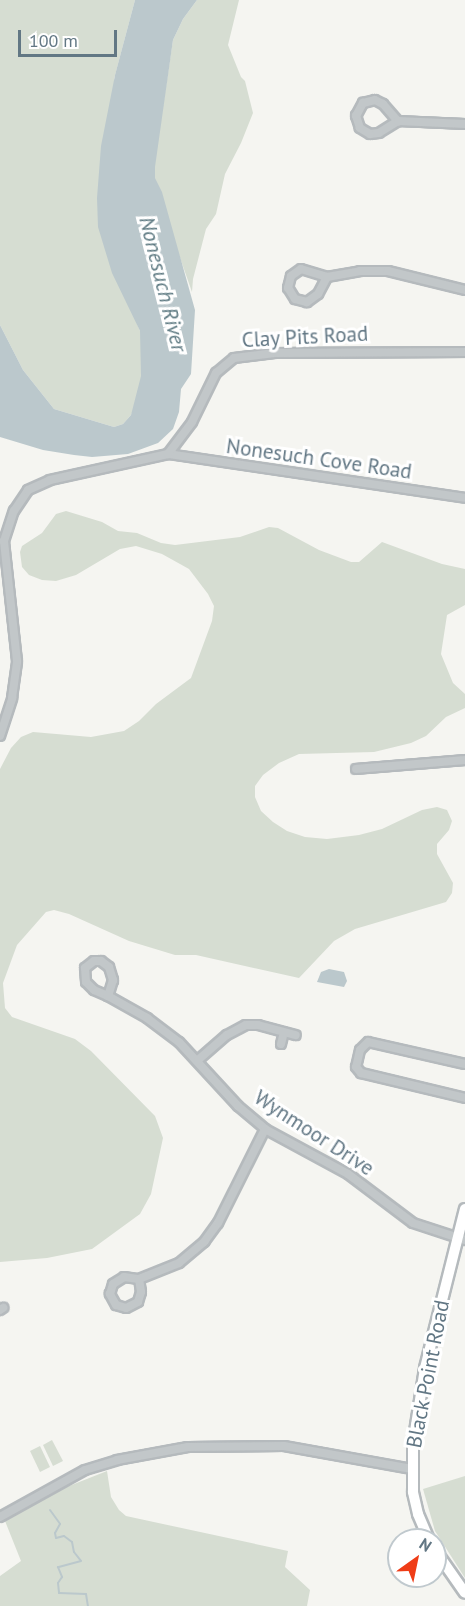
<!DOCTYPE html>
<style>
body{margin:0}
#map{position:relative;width:465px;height:1606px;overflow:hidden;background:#f5f5f1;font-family:"PT Sans",sans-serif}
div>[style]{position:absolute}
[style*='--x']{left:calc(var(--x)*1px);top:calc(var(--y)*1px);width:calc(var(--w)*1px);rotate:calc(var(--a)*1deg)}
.green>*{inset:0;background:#d6ddd2}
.water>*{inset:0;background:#bbc8cc}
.stream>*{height:2px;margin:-1px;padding:0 1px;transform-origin:1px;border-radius:1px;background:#bbc8cc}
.roads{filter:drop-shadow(2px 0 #b5babd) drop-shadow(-2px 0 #b5babd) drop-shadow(0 2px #b5babd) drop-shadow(0 -2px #b5babd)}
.minor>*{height:8px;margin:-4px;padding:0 4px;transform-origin:4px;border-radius:4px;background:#c2c7c9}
.major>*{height:10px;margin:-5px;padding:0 5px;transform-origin:5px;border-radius:5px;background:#fff}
span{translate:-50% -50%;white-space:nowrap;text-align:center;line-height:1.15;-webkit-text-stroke:6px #fff;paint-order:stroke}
.street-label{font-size:21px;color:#627784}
.water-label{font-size:22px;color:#5e7a82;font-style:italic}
.north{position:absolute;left:387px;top:1528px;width:60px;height:60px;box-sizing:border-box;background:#fff;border:2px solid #c0c9ce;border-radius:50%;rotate:33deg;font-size:16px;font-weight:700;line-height:24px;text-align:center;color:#627784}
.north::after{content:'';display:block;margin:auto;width:21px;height:27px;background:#ef3d17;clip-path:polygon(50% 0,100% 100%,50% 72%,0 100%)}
.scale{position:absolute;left:18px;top:30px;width:99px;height:27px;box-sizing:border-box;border:3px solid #627784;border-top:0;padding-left:8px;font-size:18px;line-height:21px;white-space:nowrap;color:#627784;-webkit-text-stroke:4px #fff;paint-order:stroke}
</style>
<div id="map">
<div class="green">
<i style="clip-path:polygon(0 0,135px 0,114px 79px,122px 287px,142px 336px,143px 360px,139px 396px,131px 415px,123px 424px,114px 427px,54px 409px,23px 370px,0 325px)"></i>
<i style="clip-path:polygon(197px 0,239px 0,228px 45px,241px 77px,245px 81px,253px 113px,241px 143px,225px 174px,216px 214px,206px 229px,193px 279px,192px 292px,152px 178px,173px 40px,183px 19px)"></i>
<i style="clip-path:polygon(66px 511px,102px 522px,118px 531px,137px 533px,161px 543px,175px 545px,240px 537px,269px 527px,278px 528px,319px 550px,351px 562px,359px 562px,382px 542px,442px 564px,465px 569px,465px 605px,447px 615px,441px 654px,453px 683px,465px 694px,465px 708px,446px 717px,426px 736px,411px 743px,374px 752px,299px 754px,279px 763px,263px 775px,255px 786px,255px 797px,261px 811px,273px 822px,287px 831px,305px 837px,327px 839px,359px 835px,382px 829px,422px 810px,437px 807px,447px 810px,452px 821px,449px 830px,437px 844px,437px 854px,453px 883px,452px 893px,446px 902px,355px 929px,334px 941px,299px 978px,196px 955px,175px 955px,129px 941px,69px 914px,54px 910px,46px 912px,17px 945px,3px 983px,5px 1008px,12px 1017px,75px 1039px,91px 1051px,155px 1116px,163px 1138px,151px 1194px,140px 1214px,92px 1249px,47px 1258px,0 1262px,0 769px,11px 748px,21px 737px,33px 732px,91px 737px,124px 731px,139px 721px,156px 704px,191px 678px,212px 621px,214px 606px,208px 594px,189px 569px,162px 554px,136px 546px,120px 549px,76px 575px,56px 581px,42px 580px,29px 575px,22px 567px,20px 552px,22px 546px,42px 533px,56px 514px)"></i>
<i style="clip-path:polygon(52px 1440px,63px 1461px,53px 1466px,43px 1445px)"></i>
<i style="clip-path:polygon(40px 1446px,50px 1467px,40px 1472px,30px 1451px)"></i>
<i style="clip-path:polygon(107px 1471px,111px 1497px,119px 1510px,126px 1516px,288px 1551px,285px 1567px,310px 1590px,307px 1606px,0 1606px,0 1576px,21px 1561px,5px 1521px,59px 1490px)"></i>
<i style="clip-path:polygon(465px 1476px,465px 1578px,435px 1531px,423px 1489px)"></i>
</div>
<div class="water">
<i style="clip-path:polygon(135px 0,197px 0,183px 19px,173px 40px,155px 167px,155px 178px,162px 192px,195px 310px,191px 374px,181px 389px,179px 412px,173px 429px,158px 443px,128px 454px,92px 457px,74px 455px,43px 450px,0 437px,0 325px,23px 370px,54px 409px,114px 427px,123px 424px,131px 415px,141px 376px,140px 331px,112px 273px,98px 227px,97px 198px,101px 146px,115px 75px)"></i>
<i style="clip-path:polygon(329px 969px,344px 972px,347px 981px,344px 987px,317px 982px,321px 972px)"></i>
</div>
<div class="stream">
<i style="--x:50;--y:1510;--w:17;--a:54"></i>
<i style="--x:60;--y:1524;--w:10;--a:119"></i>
<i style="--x:55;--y:1533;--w:5;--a:79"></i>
<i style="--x:56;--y:1538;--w:8;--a:-14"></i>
<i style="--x:64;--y:1536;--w:10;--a:37"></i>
<i style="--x:72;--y:1542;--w:10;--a:79"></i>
<i style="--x:74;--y:1552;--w:11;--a:52"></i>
<i style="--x:81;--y:1561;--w:24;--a:165"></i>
<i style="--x:58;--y:1567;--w:11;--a:68"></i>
<i style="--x:62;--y:1577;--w:7;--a:124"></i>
<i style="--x:58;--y:1583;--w:10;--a:84"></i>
<i style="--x:59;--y:1593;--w:27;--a:2"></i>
<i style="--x:86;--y:1594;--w:12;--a:81"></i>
</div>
<div class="roads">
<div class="minor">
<i style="--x:375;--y:100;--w:9;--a:27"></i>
<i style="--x:383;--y:104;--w:23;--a:49"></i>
<i style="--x:398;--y:121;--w:22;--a:148"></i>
<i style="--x:379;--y:133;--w:9;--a:174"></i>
<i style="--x:370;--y:134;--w:12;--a:-149"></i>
<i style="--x:360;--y:128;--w:13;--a:-108"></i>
<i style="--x:356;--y:116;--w:15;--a:-62"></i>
<i style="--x:363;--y:103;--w:12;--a:-14"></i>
<i style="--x:398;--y:121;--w:67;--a:2.6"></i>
<i style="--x:301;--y:269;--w:27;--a:17"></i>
<i style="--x:327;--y:277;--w:19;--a:118"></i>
<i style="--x:318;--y:294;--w:14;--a:144"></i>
<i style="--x:307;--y:302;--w:12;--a:-166"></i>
<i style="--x:295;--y:299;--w:13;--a:-122"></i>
<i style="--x:288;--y:288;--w:12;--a:-76"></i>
<i style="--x:291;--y:276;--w:12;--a:-35"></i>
<i style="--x:327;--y:277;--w:34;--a:-10"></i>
<i style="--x:360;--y:271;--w:28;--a:0"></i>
<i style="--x:388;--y:271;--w:79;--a:13.9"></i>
<i style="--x:168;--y:454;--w:300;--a:8.4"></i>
<i style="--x:0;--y:736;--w:40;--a:-72"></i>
<i style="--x:12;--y:698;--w:37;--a:-82"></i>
<i style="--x:17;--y:661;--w:121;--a:-96.2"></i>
<i style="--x:4;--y:541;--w:32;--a:-72"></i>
<i style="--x:14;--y:511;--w:25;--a:-56"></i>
<i style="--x:28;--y:490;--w:24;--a:-24"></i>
<i style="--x:50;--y:480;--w:121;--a:-12.4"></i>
<i style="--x:168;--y:454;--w:40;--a:-53"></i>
<i style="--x:192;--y:422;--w:55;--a:-63.9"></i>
<i style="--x:216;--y:373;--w:23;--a:-40"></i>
<i style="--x:234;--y:358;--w:41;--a:-7"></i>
<i style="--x:275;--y:353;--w:190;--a:-0.3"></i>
<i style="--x:356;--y:769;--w:109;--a:-4.7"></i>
<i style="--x:94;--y:961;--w:7;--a:0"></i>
<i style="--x:101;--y:961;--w:10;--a:37"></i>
<i style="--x:109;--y:967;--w:14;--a:73"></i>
<i style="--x:113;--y:980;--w:17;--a:107"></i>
<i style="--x:108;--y:996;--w:15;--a:-157"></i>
<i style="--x:94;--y:990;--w:11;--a:-135"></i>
<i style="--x:86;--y:982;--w:14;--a:-94"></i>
<i style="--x:85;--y:968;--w:11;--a:-38"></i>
<i style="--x:108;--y:996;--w:45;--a:29.4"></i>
<i style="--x:147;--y:1018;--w:40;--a:37"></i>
<i style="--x:179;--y:1042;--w:87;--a:47.3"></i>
<i style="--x:238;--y:1106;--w:35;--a:40"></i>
<i style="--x:265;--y:1129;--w:94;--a:28.5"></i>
<i style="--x:348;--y:1174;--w:81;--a:37"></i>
<i style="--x:413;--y:1223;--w:55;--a:18.1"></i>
<i style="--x:281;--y:1044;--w:12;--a:-76"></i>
<i style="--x:198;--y:1060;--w:38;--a:-41"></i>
<i style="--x:227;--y:1035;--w:21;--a:-28"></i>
<i style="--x:246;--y:1025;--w:12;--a:0"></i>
<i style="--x:258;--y:1025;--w:39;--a:15"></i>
<i style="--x:465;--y:1064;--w:99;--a:-167.2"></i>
<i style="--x:368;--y:1042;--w:11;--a:135"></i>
<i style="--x:360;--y:1050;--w:17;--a:103"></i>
<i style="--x:356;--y:1067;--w:8;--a:50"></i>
<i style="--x:361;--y:1073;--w:107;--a:13.5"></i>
<i style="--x:124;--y:1277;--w:15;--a:8"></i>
<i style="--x:139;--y:1279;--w:13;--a:81"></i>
<i style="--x:141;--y:1292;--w:10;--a:107"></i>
<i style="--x:138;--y:1302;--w:13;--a:153"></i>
<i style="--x:126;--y:1308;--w:10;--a:-163"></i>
<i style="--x:116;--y:1305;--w:13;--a:-119"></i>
<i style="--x:110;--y:1294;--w:10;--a:-73"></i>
<i style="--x:113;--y:1284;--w:13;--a:-32"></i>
<i style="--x:139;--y:1279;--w:43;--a:-21.8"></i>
<i style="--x:179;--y:1263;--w:33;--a:-40"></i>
<i style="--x:204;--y:1242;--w:24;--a:-54"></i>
<i style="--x:218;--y:1223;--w:105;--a:-63.4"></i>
<i style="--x:0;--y:1310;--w:4;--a:-34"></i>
<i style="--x:0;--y:1517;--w:97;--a:-28.9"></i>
<i style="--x:85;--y:1470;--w:34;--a:-17"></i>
<i style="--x:117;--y:1460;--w:72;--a:-10.4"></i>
<i style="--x:188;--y:1447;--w:96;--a:-0.6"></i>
<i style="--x:284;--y:1446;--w:130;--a:10.2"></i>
</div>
<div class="major">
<i style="--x:429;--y:1540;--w:28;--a:-113"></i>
<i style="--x:418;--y:1514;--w:23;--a:-103"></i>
<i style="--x:413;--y:1492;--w:48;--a:-90"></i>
<i style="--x:413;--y:1444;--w:77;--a:-81"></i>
<i style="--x:425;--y:1368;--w:164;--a:-75.9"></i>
<i style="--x:435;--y:1550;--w:52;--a:55.1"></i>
</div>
</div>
<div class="street-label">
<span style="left:305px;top:337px;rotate:-3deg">Clay Pits Road</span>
<span style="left:319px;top:459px;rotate:8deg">Nonesuch Cove Road</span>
<span style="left:314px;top:1133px;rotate:33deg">Wynmoor Drive</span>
<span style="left:428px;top:1374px;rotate:-79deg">Black Point Road</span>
</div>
<div class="water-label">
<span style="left:163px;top:284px;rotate:76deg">Nonesuch River</span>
</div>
<div class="north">N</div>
<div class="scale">100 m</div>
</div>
